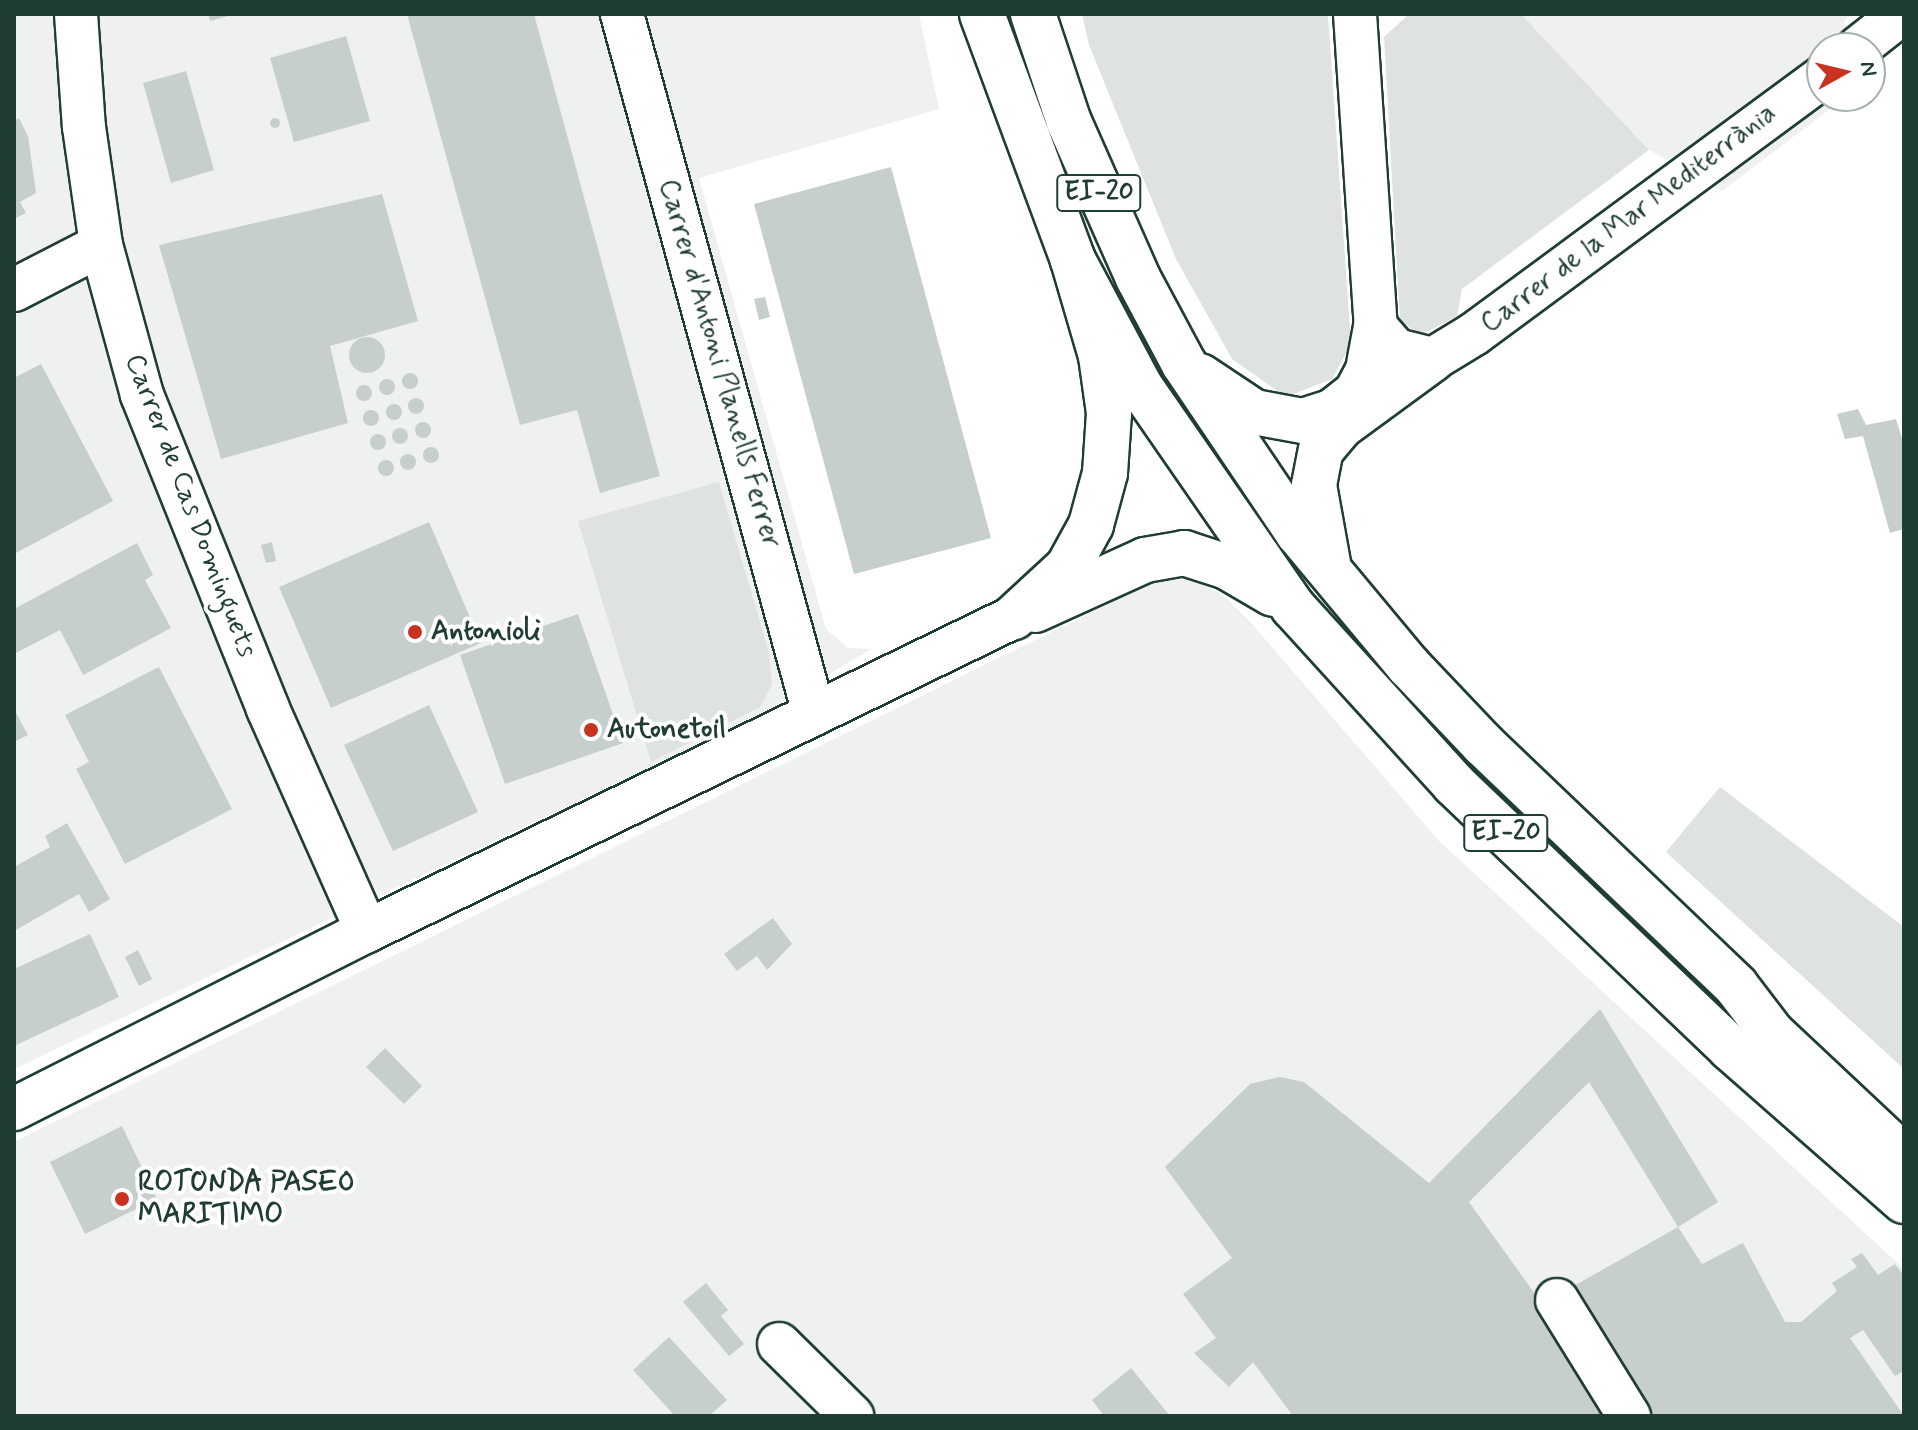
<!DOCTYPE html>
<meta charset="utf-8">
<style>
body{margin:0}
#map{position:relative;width:1918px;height:1430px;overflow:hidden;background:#fff;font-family:Mynerve,sans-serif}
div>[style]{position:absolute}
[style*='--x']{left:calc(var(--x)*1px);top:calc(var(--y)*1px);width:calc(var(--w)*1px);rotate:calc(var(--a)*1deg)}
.built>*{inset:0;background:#eef1f0}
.green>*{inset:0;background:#dee3e2}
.building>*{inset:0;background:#c7cfcc}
.round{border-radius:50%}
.roads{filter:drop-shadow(2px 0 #1f3d34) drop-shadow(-2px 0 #1f3d34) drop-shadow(0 2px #1f3d34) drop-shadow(0 -2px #1f3d34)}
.minor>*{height:42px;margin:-21px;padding:0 21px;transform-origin:21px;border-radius:21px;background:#fff}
.highway>*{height:44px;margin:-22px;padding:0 22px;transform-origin:22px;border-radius:22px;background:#fff}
.dots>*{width:22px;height:22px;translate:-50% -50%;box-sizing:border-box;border:4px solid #fff;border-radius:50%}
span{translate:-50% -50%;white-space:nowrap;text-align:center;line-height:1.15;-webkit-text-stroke:8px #fff;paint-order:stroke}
.shield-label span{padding:2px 6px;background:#fff;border:2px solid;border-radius:6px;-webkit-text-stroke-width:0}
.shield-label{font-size:26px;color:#1f3d34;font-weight:700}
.street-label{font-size:28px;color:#1f3d34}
.poi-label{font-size:28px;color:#1f3d34;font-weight:700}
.left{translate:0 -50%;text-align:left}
.frame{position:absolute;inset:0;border:16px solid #1f3d34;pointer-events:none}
.north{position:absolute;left:1806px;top:32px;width:80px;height:80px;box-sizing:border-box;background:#fff;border:2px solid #a5b1ae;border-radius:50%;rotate:82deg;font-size:22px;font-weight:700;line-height:32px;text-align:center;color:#1f3d34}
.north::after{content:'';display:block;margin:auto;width:28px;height:36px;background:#c8321e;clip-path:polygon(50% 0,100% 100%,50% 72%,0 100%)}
</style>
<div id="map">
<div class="built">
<i style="clip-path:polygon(14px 14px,919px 14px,939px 109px,699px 178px,826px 629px,848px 648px,871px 649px,764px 713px,14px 1069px)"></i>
<i style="clip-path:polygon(1521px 14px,1851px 14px,1843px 22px,1866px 48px,1822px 48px,1822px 96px,1847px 96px,1722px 191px,1649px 150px)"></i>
<i style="clip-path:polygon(1191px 579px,1222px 594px,1253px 625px,1439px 841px,1904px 1269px,1904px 1416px,14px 1416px,14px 1142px,1131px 593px,1161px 580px)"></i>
</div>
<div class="green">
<i style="clip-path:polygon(1082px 14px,1328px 14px,1351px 344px,1332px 379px,1286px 397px,1232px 359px,1176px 259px,1089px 45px)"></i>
<i style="clip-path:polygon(1409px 14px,1521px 14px,1649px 150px,1462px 289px,1457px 316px,1421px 335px,1400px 321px,1384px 37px)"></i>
<i style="clip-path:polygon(719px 482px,769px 653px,772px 684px,760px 707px,651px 762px,578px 521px)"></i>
<i style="clip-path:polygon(1720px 787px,1904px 927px,1904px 1069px,1666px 852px)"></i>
</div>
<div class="building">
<i style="clip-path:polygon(208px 14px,232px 14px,232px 15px,210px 21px)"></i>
<i style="clip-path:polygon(407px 14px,534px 14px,660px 476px,600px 493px,577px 410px,520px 425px)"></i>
<i style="clip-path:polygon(346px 36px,370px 121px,294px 142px,270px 58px)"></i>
<i style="clip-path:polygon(186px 71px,214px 170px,171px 183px,143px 83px)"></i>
<i style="clip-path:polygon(19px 118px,28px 136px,36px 193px,20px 202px,26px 213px,14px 219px,14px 121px)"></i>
<i class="round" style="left:270px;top:118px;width:10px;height:10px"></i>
<i style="clip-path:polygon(891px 167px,991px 538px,854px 574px,754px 204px)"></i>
<i style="clip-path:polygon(382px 194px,418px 321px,330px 346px,348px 423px,221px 459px,159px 245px)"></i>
<i style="clip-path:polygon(765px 297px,770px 317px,759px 320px,754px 299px)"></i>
<i class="round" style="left:349px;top:337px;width:36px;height:36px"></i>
<i style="clip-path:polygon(41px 364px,113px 501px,14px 554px,14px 378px)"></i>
<i class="round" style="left:402px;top:373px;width:16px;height:16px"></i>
<i class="round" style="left:379px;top:379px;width:16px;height:16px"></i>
<i class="round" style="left:356px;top:385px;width:16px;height:16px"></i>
<i class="round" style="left:408px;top:398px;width:16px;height:16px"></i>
<i class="round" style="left:386px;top:404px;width:16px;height:16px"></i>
<i style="clip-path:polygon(1858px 409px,1866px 425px,1896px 419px,1904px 445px,1904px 529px,1890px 533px,1863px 436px,1845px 439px,1837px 414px)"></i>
<i class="round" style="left:363px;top:410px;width:16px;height:16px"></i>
<i class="round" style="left:415px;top:422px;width:16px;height:16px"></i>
<i class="round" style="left:392px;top:428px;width:16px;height:16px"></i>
<i class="round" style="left:370px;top:434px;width:16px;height:16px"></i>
<i class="round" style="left:423px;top:447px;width:16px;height:16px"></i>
<i class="round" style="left:400px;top:454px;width:16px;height:16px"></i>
<i class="round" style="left:378px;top:460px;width:16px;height:16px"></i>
<i style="clip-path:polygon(429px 522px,481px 643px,331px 708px,279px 587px)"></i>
<i style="clip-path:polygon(272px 542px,276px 561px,266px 563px,261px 545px)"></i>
<i style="clip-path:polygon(137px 543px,153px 575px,145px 580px,171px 628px,83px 675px,60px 630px,14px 654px,14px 609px)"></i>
<i style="clip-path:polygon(578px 614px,623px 743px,505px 784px,460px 655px)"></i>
<i style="clip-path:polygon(159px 667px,232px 809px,125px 864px,76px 769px,89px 762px,65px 715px)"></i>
<i style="clip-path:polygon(429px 705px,478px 812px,393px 851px,344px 745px)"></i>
<i style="clip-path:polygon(14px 709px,28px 735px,14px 742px)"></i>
<i style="clip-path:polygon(67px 823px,110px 899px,89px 912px,79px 894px,14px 931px,14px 867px,50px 847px,45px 836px)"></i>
<i style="clip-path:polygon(773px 918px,792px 944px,767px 970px,757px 956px,737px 971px,724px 954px)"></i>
<i style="clip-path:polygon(90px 934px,119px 997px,14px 1046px,14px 969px)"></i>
<i style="clip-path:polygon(138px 950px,152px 979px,139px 986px,125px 957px)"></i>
<i style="clip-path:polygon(1600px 1009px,1718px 1202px,1678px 1227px,1589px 1082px,1469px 1202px,1545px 1308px,1607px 1416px,1293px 1416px,1253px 1362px,1229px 1387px,1194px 1353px,1216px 1338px,1183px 1294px,1232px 1258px,1165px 1167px,1250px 1084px,1280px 1077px,1304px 1082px,1429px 1183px)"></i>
<i style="clip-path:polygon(385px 1048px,422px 1086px,404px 1104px,366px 1067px)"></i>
<i style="clip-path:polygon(122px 1126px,157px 1199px,85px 1234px,50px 1162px)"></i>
<i style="clip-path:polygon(1678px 1227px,1702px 1264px,1743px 1243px,1785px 1322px,1801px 1322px,1837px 1291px,1832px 1283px,1857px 1267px,1851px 1259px,1862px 1253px,1878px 1275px,1895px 1264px,1904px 1276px,1904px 1371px,1895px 1376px,1863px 1330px,1850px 1338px,1904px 1416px,1648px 1416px,1572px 1287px)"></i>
<i style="clip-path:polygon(706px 1283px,728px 1310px,721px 1316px,744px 1344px,729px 1356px,683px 1302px)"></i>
<i style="clip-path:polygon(669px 1337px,727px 1400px,709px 1416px,675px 1416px,633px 1370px)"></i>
<i style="clip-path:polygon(1131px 1368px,1170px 1416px,1104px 1416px,1092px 1400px)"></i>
</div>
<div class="roads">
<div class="minor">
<i style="--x:76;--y:14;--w:113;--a:86"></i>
<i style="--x:84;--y:127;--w:119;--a:81.8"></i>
<i style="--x:101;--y:245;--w:156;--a:74.7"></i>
<i style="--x:142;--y:395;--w:338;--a:68.1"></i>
<i style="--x:268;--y:709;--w:243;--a:66"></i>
<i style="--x:622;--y:14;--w:726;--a:74.66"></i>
<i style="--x:1355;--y:14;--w:314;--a:86.2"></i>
<i style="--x:1376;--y:327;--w:30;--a:49"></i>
<i style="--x:1396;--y:350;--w:38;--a:14"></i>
<i style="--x:1433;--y:359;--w:48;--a:-31.4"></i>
<i style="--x:1474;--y:334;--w:433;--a:-36.4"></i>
<i style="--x:1858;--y:48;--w:55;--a:-38.3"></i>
<i style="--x:14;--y:290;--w:98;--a:-27.3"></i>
<i style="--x:14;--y:1109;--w:395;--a:-26.8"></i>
<i style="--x:367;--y:931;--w:719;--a:-25.89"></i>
<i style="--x:1557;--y:1300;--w:137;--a:58.2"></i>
<i style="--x:779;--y:1344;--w:103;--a:44.6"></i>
</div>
<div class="highway">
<i style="--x:982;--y:14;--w:262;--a:69.7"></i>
<i style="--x:1073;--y:260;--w:100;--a:73.7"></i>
<i style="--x:1101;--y:356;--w:58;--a:82"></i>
<i style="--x:1109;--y:413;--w:60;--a:93.8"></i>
<i style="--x:1105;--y:473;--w:54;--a:105.1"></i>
<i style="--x:1091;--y:525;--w:48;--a:118.7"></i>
<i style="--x:1068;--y:567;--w:74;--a:137.2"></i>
<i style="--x:1033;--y:14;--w:114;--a:71.6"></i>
<i style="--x:1069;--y:122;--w:171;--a:66.1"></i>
<i style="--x:1138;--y:278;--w:98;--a:61.9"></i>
<i style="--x:1184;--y:364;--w:204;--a:56"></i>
<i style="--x:1298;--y:533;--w:173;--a:50.2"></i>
<i style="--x:1409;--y:666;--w:108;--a:46.5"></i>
<i style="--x:1483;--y:744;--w:350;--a:43.7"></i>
<i style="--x:1736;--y:986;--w:59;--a:52.5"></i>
<i style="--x:1772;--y:1033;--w:181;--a:43.2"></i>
<i style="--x:1073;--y:260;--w:143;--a:62"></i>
<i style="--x:1140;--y:386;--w:269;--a:55.3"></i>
<i style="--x:1293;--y:607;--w:239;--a:47.7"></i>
<i style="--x:1454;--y:784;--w:382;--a:43.7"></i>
<i style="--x:1730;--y:1048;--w:232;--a:41.3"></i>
<i style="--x:1200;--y:376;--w:65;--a:33.7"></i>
<i style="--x:1254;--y:412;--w:50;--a:10.4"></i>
<i style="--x:1303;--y:421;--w:32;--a:-18"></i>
<i style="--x:1333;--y:411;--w:29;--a:-38"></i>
<i style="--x:1356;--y:393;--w:26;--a:-62"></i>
<i style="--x:1368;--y:370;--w:44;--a:-79.5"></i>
<i style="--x:1328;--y:563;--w:79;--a:-100.2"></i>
<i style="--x:1314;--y:485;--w:36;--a:-79"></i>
<i style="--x:1321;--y:450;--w:30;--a:-50"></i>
<i style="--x:1340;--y:427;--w:115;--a:-36.2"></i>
<i style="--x:1035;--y:610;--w:121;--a:-24.4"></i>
<i style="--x:1145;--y:560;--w:40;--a:-10"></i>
<i style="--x:1184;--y:553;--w:45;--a:18"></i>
<i style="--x:1227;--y:567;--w:53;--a:30.4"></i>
</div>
</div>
<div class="dots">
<i style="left:415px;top:632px;background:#c8321e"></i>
<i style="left:591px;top:730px;background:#c8321e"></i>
<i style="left:122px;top:1199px;background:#c8321e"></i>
</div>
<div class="shield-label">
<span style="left:1099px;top:193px">EI-20</span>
<span style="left:1506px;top:833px">EI-20</span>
</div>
<div class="street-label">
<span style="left:1629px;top:219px;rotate:-37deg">Carrer de la Mar Mediterrània</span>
<span style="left:719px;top:364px;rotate:74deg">Carrer d'Antoni Planells Ferrer</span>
<span style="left:190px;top:506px;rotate:69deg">Carrer de Cas Dominguets</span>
</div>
<div class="poi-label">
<span class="left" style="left:431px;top:632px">Antonioli</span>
<span class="left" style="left:607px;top:730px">Autonetoil</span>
<span class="left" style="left:138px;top:1199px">ROTONDA PASEO<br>MARITIMO</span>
</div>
<div class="frame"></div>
<div class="north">N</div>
</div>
